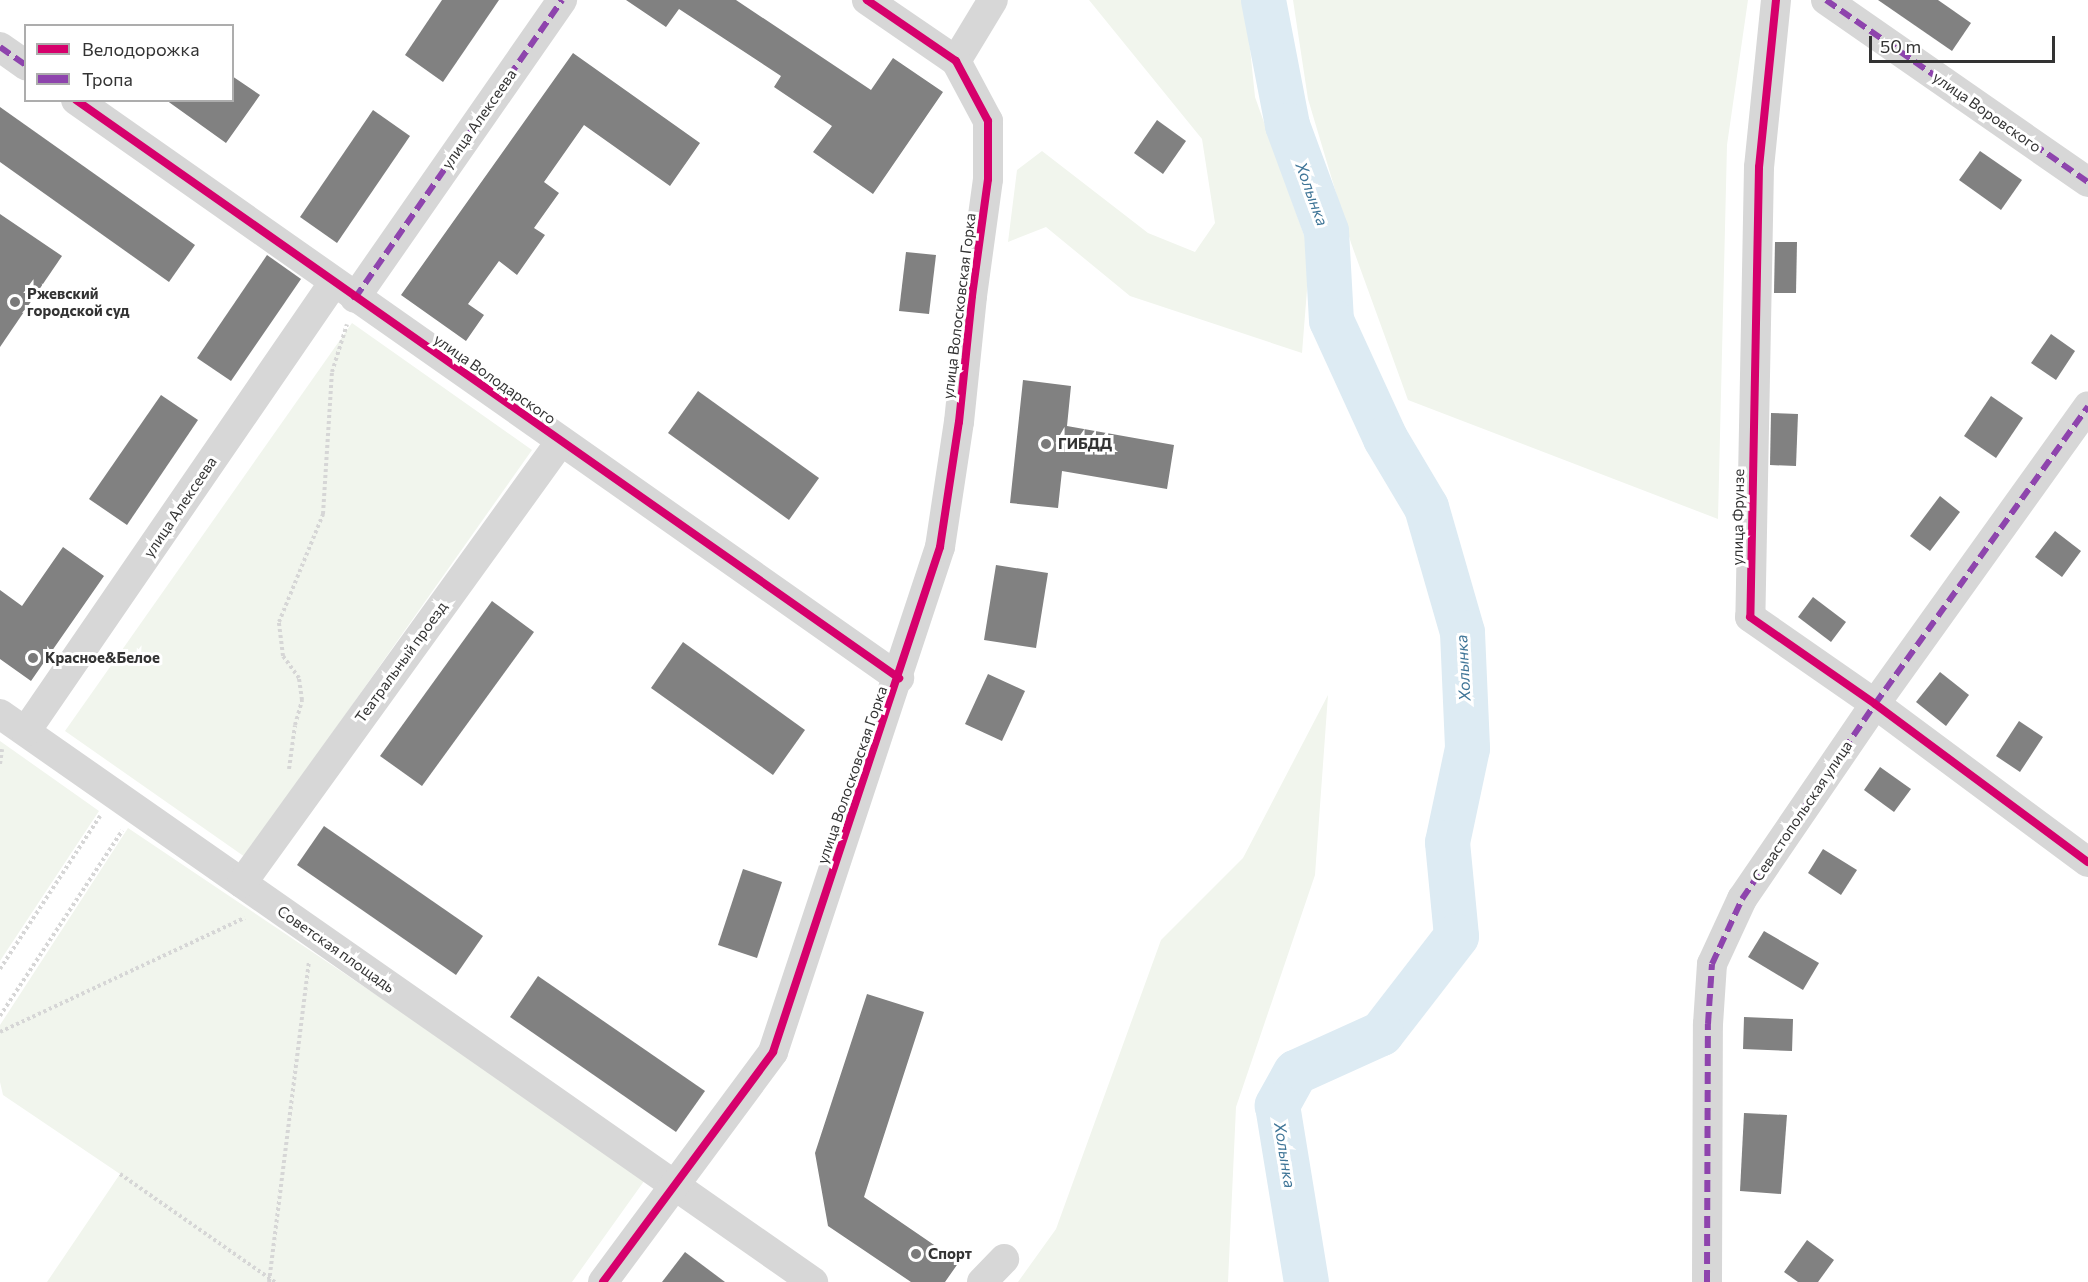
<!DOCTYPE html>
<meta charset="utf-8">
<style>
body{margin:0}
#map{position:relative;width:2088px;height:1282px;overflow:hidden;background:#fff;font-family:Commissioner,sans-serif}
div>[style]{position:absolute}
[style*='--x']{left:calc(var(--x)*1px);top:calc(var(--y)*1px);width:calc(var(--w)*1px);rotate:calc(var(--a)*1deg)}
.green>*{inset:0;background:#f1f5ed}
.river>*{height:45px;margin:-22.5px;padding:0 22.5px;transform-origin:22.5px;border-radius:22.5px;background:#ddebf3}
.building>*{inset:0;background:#818181}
.path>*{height:4px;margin-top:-2px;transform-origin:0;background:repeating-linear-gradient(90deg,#d6d6d6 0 3px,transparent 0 6px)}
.minor>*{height:30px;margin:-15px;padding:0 15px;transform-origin:15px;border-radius:15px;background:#d7d7d7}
.quiet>*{height:6px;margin-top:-3px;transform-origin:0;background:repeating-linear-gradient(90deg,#8e44ad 0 12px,transparent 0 18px)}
.cycleway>*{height:8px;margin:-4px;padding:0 4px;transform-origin:4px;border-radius:4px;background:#d6006c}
.dots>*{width:16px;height:16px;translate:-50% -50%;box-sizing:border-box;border:3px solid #fff;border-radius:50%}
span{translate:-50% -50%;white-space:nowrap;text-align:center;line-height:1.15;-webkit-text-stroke:6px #fff;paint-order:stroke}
.street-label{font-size:15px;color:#333}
.poi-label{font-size:15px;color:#333;font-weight:700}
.left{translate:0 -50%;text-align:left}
.water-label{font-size:16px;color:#3f7597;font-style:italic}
.legend{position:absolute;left:24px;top:24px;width:210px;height:78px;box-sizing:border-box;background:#fff;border:2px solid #adadad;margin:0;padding:8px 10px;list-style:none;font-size:18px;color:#333}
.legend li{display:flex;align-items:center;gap:12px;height:30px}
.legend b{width:30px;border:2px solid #adadad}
.scale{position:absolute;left:1869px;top:36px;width:186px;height:27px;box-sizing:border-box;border:3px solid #333;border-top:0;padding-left:8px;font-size:18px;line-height:21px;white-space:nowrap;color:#333;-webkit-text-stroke:4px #fff;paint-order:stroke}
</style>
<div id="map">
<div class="green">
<i style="clip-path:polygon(1089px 0,1245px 0,1255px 97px,1310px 252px,1302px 353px,1130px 296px,1046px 227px,1008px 242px,1017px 170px,1042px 151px,1148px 233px,1195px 252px,1215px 223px,1202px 139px)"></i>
<i style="clip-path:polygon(1293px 0,1748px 0,1727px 145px,1718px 519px,1408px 400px,1351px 243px,1308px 99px)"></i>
<i style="clip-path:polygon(352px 323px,532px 450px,245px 857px,65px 731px)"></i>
<i style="clip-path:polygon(1328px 695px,1315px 875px,1236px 1107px,1228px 1282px,1018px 1282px,1056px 1229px,1161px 940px,1243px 858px)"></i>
<i style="clip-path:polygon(0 741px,99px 811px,0 961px)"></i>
<i style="clip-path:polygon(128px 828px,647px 1177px,572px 1282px,47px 1282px,120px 1174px,3px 1095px,0 1082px,0 1025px)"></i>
</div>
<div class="river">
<i style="--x:1263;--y:0;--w:127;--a:79.1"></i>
<i style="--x:1287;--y:125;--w:113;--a:69.8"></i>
<i style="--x:1326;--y:231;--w:89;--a:86.8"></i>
<i style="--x:1331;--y:320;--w:130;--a:65.4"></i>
<i style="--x:1385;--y:438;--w:80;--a:59.3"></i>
<i style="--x:1426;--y:507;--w:130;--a:73.9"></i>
<i style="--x:1462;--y:632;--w:116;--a:87.5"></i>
<i style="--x:1467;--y:748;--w:96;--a:102"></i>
<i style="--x:1447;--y:842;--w:94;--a:84.5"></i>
<i style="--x:1456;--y:936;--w:123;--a:127.7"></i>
<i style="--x:1381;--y:1033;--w:94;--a:155.6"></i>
<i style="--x:1295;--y:1072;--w:38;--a:119"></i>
<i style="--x:1277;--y:1105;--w:179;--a:80.7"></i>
</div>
<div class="building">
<i style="clip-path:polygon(442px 0,499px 0,443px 82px,405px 55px)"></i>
<i style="clip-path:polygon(626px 0,736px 0,871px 90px,893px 58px,943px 92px,873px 194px,813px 152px,832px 126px,774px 87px,781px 76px,679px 9px,666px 27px)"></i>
<i style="clip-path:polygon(1878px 0,1938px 0,1971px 23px,1952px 51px)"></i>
<i style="clip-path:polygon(573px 53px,700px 143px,670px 186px,584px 125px,544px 182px,559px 193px,534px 228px,545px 235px,517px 275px,499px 261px,468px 304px,484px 315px,466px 341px,401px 295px)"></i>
<i style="clip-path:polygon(232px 76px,260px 95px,226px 143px,166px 100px,232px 100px)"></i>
<i style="clip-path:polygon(0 107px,195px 245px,169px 282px,0 162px)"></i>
<i style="clip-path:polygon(373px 110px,410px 136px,337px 243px,300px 217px)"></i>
<i style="clip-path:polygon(1157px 120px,1186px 141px,1163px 174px,1134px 153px)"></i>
<i style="clip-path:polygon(1980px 151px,2022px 180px,2001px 210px,1959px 180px)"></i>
<i style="clip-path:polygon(0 214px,62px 256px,0 347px)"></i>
<i style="clip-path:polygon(1775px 242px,1797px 242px,1796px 293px,1774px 293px)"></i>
<i style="clip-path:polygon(906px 252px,936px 255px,929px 314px,899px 311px)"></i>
<i style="clip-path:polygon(267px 255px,301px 279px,231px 381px,197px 358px)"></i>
<i style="clip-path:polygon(2051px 334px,2075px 351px,2056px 380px,2031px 363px)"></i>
<i style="clip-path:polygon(1023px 380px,1071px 386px,1067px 426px,1174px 445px,1167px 489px,1062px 471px,1058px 508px,1010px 503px)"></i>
<i style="clip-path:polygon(698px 391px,819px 478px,789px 520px,668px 433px)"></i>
<i style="clip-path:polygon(161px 395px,198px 420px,127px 525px,89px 499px)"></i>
<i style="clip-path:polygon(1991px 396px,2023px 418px,1996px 458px,1964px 436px)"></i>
<i style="clip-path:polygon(1771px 413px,1798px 414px,1796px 466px,1770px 465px)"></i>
<i style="clip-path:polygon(1940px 496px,1960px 512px,1930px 551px,1910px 536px)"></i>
<i style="clip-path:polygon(2055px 531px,2081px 551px,2062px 577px,2035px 557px)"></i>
<i style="clip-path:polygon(63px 547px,104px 576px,31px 681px,0 659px,0 590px,22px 606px)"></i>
<i style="clip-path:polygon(996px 565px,1048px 573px,1036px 648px,984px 640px)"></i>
<i style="clip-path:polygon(1813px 597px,1846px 622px,1831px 642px,1798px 617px)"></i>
<i style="clip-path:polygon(492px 601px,534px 632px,422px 786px,380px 756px)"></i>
<i style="clip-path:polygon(683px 642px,805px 730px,773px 775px,651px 688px)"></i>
<i style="clip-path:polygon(1940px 672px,1969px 695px,1946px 726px,1916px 702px)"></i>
<i style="clip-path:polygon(988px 674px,1025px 691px,1002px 741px,965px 724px)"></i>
<i style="clip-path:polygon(2019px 721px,2043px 737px,2020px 772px,1996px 756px)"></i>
<i style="clip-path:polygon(1880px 767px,1911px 789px,1894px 812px,1864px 790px)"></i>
<i style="clip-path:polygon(324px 826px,483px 936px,456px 975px,297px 865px)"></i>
<i style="clip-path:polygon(1823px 849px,1857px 870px,1841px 895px,1808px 873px)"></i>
<i style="clip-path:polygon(743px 869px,782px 882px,757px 958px,718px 945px)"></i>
<i style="clip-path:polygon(1764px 931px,1819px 963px,1803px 990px,1748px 957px)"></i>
<i style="clip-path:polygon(538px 976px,705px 1091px,676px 1132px,510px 1017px)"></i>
<i style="clip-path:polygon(867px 994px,924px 1012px,864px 1197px,959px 1262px,945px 1282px,911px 1282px,828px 1226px,815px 1153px)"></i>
<i style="clip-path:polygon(1744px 1017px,1793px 1019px,1792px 1051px,1743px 1049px)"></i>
<i style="clip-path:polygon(1744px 1113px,1787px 1115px,1781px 1194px,1740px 1191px)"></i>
<i style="clip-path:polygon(1807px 1240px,1834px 1260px,1818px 1282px,1798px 1282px,1784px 1272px)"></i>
<i style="clip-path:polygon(685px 1252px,725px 1282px,662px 1282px)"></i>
</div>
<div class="path">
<i style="--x:0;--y:764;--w:15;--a:-82"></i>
<i style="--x:289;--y:769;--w:44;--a:-82.2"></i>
<i style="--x:295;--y:725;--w:26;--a:-74"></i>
<i style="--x:302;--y:700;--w:22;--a:-98"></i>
<i style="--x:299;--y:678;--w:27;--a:-126"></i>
<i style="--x:283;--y:656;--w:34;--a:-97"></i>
<i style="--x:279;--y:622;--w:117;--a:-67.8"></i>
<i style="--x:323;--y:514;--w:142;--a:-86.4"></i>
<i style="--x:332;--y:372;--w:50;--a:-72.6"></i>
<i style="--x:0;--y:969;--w:183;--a:-56.8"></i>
<i style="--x:0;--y:1016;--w:222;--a:-56.6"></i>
<i style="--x:0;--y:1032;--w:270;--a:-25"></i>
<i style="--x:120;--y:1174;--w:189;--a:34.9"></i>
<i style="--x:269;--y:1282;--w:323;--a:-82.9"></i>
</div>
<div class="minor">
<i style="--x:1776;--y:0;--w:168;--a:95.8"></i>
<i style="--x:1759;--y:167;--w:450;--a:91.1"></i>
<i style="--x:1750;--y:617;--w:152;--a:34.8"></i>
<i style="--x:1875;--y:704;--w:265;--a:36.6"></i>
<i style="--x:1826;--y:0;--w:319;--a:34.8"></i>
<i style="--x:0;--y:47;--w:32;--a:35"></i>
<i style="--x:956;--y:61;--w:71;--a:-58.8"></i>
<i style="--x:76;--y:100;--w:1006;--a:35.08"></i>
<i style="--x:355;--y:298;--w:363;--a:-55.2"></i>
<i style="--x:0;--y:714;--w:992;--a:34.94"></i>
<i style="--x:26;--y:731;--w:544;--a:-55.55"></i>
<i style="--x:242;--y:883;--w:545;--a:-54.18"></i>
<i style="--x:603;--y:1282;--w:286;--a:-53.5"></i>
<i style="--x:773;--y:1052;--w:532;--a:-71.7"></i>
<i style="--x:940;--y:547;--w:126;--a:-81.4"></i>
<i style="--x:959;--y:422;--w:127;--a:-84.1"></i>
<i style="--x:972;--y:296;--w:118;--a:-82.2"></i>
<i style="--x:988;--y:179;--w:58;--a:-90"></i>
<i style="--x:988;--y:121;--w:68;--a:-118.1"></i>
<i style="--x:956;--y:61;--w:108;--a:-145.6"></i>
<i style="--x:982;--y:1282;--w:32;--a:-46"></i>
<i style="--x:1707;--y:1282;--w:258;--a:-89.8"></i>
<i style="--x:1708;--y:1024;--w:60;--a:-86.2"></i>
<i style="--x:1712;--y:964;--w:72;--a:-65.2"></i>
<i style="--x:1742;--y:899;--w:236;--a:-55.7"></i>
<i style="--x:1875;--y:704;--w:366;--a:-54.4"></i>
</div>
<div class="quiet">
<i style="--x:1826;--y:0;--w:319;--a:34.8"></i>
<i style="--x:0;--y:47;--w:32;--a:35"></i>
<i style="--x:353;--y:296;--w:3;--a:45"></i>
<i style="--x:355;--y:298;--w:363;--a:-55.2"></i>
<i style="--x:1707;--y:1282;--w:258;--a:-89.8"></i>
<i style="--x:1708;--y:1024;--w:60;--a:-86.2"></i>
<i style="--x:1712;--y:964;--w:72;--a:-65.2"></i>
<i style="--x:1742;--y:899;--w:236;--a:-55.7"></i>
<i style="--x:1875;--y:704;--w:366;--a:-54.4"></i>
</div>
<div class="cycleway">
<i style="--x:1776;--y:0;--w:168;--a:95.8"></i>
<i style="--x:1759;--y:167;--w:450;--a:91.1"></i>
<i style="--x:1750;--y:617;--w:152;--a:34.8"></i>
<i style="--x:1875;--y:704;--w:265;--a:36.6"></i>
<i style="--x:76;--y:100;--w:1006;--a:35.08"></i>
<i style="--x:603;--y:1282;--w:286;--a:-53.5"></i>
<i style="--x:773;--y:1052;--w:532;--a:-71.7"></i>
<i style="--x:940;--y:547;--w:126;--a:-81.4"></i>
<i style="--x:959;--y:422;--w:127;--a:-84.1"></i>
<i style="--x:972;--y:296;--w:118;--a:-82.2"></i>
<i style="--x:988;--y:179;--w:58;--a:-90"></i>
<i style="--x:988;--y:121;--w:68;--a:-118.1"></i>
<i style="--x:956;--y:61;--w:108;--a:-145.6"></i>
</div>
<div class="dots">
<i style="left:15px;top:302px;background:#7a7a7a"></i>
<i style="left:1046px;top:444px;background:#7a7a7a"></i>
<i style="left:33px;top:658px;background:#7a7a7a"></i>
<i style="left:916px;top:1254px;background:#7a7a7a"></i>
</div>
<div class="street-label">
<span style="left:1987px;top:112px;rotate:35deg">улица Воровского</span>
<span style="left:479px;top:119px;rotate:-55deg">улица Алексеева</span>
<span style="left:959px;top:306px;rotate:-83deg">улица Волосковская Горка</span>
<span style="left:495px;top:379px;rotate:35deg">улица Володарского</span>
<span style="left:180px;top:507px;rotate:-56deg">улица Алексеева</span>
<span style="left:1738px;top:517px;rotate:-89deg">улица Фрунзе</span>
<span style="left:401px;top:662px;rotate:-54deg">Театральный проезд</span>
<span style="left:852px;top:775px;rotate:-71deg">улица Волосковская Горка</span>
<span style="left:1802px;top:811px;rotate:-56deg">Севастопольская улица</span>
<span style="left:336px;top:949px;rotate:35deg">Советская площадь</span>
</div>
<div class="poi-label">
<span class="left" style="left:27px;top:302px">Ржевский<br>городской суд</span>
<span class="left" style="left:1058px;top:444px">ГИБДД</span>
<span class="left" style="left:45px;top:658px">Красное&amp;Белое</span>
<span class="left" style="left:928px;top:1254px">Спорт</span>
</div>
<div class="water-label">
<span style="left:1312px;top:194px;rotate:70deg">Холынка</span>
<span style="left:1463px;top:668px;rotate:-93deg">Холынка</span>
<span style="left:1285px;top:1155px;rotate:81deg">Холынка</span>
</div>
<ul class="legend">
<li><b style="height:8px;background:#d6006c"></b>Велодорожка</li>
<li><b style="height:8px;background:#8e44ad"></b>Тропа</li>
</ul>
<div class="scale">50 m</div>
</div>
